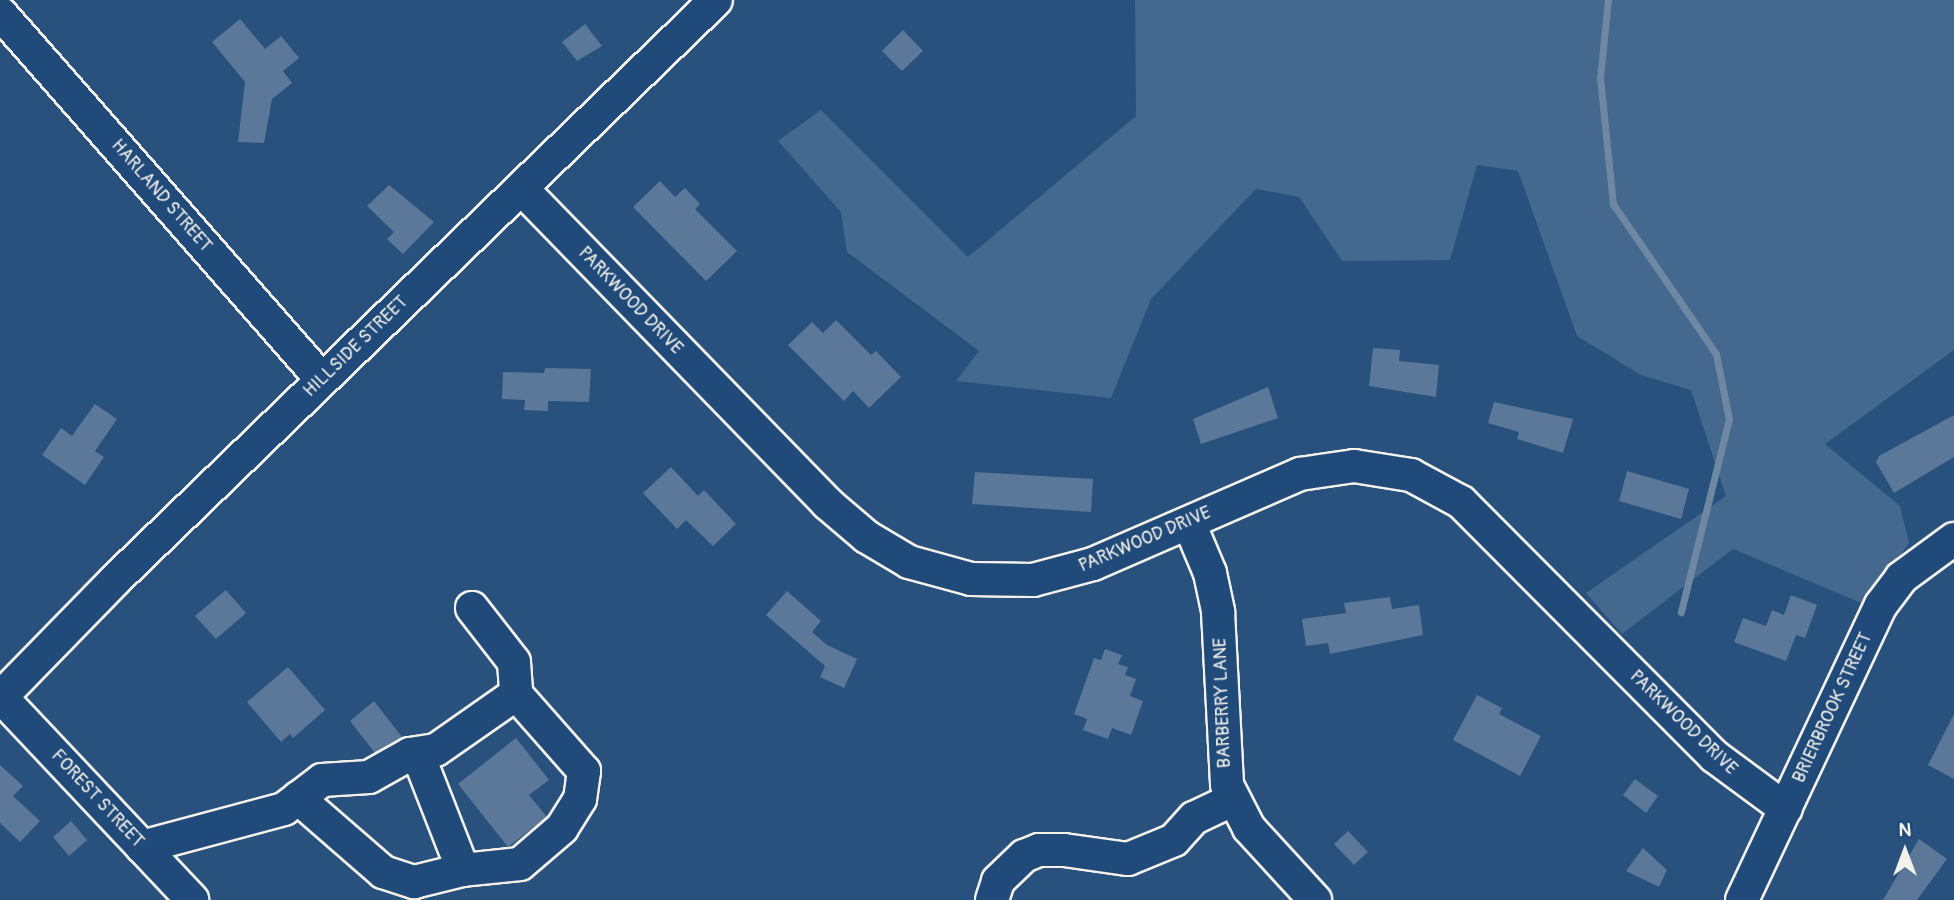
<!DOCTYPE html>
<style>
body{margin:0}
#map{position:relative;width:1954px;height:900px;overflow:hidden;background:#28517e;font-family:Pangolin,sans-serif}
div>[style]{position:absolute}
[style*='--x']{left:calc(var(--x)*1px);top:calc(var(--y)*1px);width:calc(var(--w)*1px);rotate:calc(var(--a)*1deg)}
.green>*{inset:0;background:#45688e}
.stream>*{height:7px;margin:-3.5px;padding:0 3.5px;transform-origin:3.5px;border-radius:3.5px;background:#6e88a2}
.building>*{inset:0;background:#5b7899}
.roads{filter:drop-shadow(2px 0 #f4f1e8) drop-shadow(-2px 0 #f4f1e8) drop-shadow(0 2px #f4f1e8) drop-shadow(0 -2px #f4f1e8)}
.minor>*{height:32px;margin:-16px;padding:0 16px;transform-origin:16px;border-radius:16px;background:#1f4a7a}
span{translate:-50% -50%;white-space:nowrap;text-align:center;line-height:1.15;-webkit-text-stroke:7px #1f4a7a;paint-order:stroke}
.street-label{font-size:18px;color:#f4f1e8}
.north{position:absolute;left:1870px;top:816px;width:70px;height:70px;-webkit-text-stroke:5px #1f4a7a;paint-order:stroke;rotate:0deg;font-size:19px;font-weight:700;line-height:28px;text-align:center;color:#f4f1e8}
.north::after{content:'';display:block;margin:auto;width:24px;height:32px;background:#f4f1e8;clip-path:polygon(50% 0,100% 100%,50% 72%,0 100%)}
</style>
<div id="map">
<div class="green">
<i style="clip-path:polygon(1135px 0,1954px 0,1954px 350px,1825px 444px,1900px 506px,1909px 543px,1866px 605px,1733px 549px,1622px 634px,1586px 593px,1726px 496px,1691px 390px,1641px 375px,1577px 336px,1518px 171px,1477px 165px,1450px 260px,1342px 261px,1299px 197px,1256px 189px,1151px 299px,1111px 398px,956px 381px,979px 351px,847px 252px,841px 212px,778px 141px,821px 110px,968px 257px,1136px 116px)"></i>
</div>
<div class="stream">
<i style="--x:1608;--y:0;--w:77;--a:95.9"></i>
<i style="--x:1600;--y:77;--w:128;--a:84.2"></i>
<i style="--x:1613;--y:204;--w:182;--a:55.5"></i>
<i style="--x:1716;--y:354;--w:66;--a:78.7"></i>
<i style="--x:1729;--y:419;--w:199;--a:104"></i>
</div>
<div class="building">
<i style="clip-path:polygon(240px 19px,265px 49px,281px 36px,299px 58px,283px 71px,292px 83px,272px 99px,264px 143px,238px 142px,245px 82px,212px 42px)"></i>
<i style="clip-path:polygon(585px 24px,602px 46px,577px 61px,562px 42px)"></i>
<i style="clip-path:polygon(903px 30px,923px 51px,902px 71px,882px 51px)"></i>
<i style="clip-path:polygon(660px 181px,675px 197px,685px 188px,700px 204px,695px 209px,737px 251px,706px 281px,633px 207px)"></i>
<i style="clip-path:polygon(389px 185px,434px 222px,403px 254px,387px 239px,394px 232px,367px 206px)"></i>
<i style="clip-path:polygon(836px 320px,871px 355px,876px 351px,901px 377px,869px 408px,853px 391px,844px 401px,788px 345px,812px 322px,823px 333px)"></i>
<i style="clip-path:polygon(1373px 348px,1400px 350px,1399px 361px,1439px 365px,1436px 397px,1369px 386px)"></i>
<i style="clip-path:polygon(545px 368px,591px 369px,589px 402px,548px 401px,548px 411px,524px 410px,525px 400px,502px 399px,503px 372px,544px 373px)"></i>
<i style="clip-path:polygon(1268px 387px,1278px 418px,1201px 444px,1193px 419px)"></i>
<i style="clip-path:polygon(1494px 402px,1573px 419px,1563px 453px,1517px 439px,1519px 432px,1488px 423px)"></i>
<i style="clip-path:polygon(95px 404px,117px 419px,95px 451px,104px 457px,85px 485px,42px 455px,61px 428px,72px 436px)"></i>
<i style="clip-path:polygon(1954px 415px,1954px 457px,1894px 493px,1876px 462px,1879px 456px)"></i>
<i style="clip-path:polygon(671px 467px,698px 496px,704px 490px,736px 524px,713px 546px,686px 520px,677px 529px,643px 493px)"></i>
<i style="clip-path:polygon(1627px 471px,1689px 489px,1681px 519px,1619px 501px)"></i>
<i style="clip-path:polygon(975px 472px,1093px 479px,1091px 512px,972px 504px)"></i>
<i style="clip-path:polygon(226px 590px,246px 613px,216px 639px,195px 616px)"></i>
<i style="clip-path:polygon(787px 591px,821px 621px,812px 632px,827px 645px,857px 659px,844px 688px,820px 677px,825px 666px,766px 615px)"></i>
<i style="clip-path:polygon(1791px 595px,1817px 605px,1805px 638px,1796px 635px,1786px 661px,1734px 642px,1743px 618px,1766px 626px,1772px 610px,1784px 615px)"></i>
<i style="clip-path:polygon(1390px 597px,1392px 609px,1419px 605px,1423px 635px,1330px 654px,1328px 643px,1306px 646px,1302px 619px,1346px 613px,1344px 603px)"></i>
<i style="clip-path:polygon(1105px 649px,1122px 655px,1118px 664px,1128px 667px,1125px 675px,1136px 679px,1130px 696px,1143px 701px,1131px 735px,1112px 728px,1108px 739px,1083px 730px,1087px 719px,1074px 714px,1094px 658px,1101px 660px)"></i>
<i style="clip-path:polygon(288px 667px,325px 710px,293px 738px,290px 734px,281px 742px,247px 702px)"></i>
<i style="clip-path:polygon(1477px 695px,1502px 708px,1499px 714px,1541px 736px,1520px 776px,1453px 740px)"></i>
<i style="clip-path:polygon(374px 701px,402px 737px,375px 753px,350px 721px)"></i>
<i style="clip-path:polygon(1954px 714px,1954px 779px,1928px 765px)"></i>
<i style="clip-path:polygon(516px 738px,549px 780px,529px 795px,547px 817px,508px 847px,458px 784px)"></i>
<i style="clip-path:polygon(0 765px,23px 786px,13px 796px,40px 821px,20px 842px,0 823px)"></i>
<i style="clip-path:polygon(1635px 779px,1658px 796px,1646px 813px,1623px 795px)"></i>
<i style="clip-path:polygon(71px 821px,87px 840px,69px 856px,53px 837px)"></i>
<i style="clip-path:polygon(1348px 831px,1368px 852px,1354px 865px,1334px 844px)"></i>
<i style="clip-path:polygon(1919px 839px,1947px 859px,1917px 900px,1883px 900px)"></i>
<i style="clip-path:polygon(1643px 848px,1667px 870px,1659px 887px,1626px 871px)"></i>
</div>
<div class="roads">
<div class="minor">
<i style="--x:0;--y:13;--w:487;--a:48.7"></i>
<i style="--x:522;--y:189;--w:438;--a:45.8"></i>
<i style="--x:827;--y:503;--w:52;--a:40.4"></i>
<i style="--x:867;--y:537;--w:49;--a:30.8"></i>
<i style="--x:909;--y:562;--w:64;--a:15.3"></i>
<i style="--x:971;--y:579;--w:62;--a:0.9"></i>
<i style="--x:1033;--y:580;--w:62;--a:-14.9"></i>
<i style="--x:1093;--y:564;--w:226;--a:-23.5"></i>
<i style="--x:1300;--y:474;--w:55;--a:-8.4"></i>
<i style="--x:1354;--y:466;--w:58;--a:9"></i>
<i style="--x:1411;--y:475;--w:57;--a:28.4"></i>
<i style="--x:1461;--y:502;--w:359;--a:45.1"></i>
<i style="--x:1714;--y:756;--w:89;--a:36.4"></i>
<i style="--x:1189;--y:523;--w:54;--a:67.2"></i>
<i style="--x:1210;--y:573;--w:40;--a:78"></i>
<i style="--x:1218;--y:612;--w:173;--a:87"></i>
<i style="--x:1227;--y:785;--w:48;--a:62.9"></i>
<i style="--x:1249;--y:828;--w:98;--a:47.5"></i>
<i style="--x:472;--y:608;--w:68;--a:52.1"></i>
<i style="--x:514;--y:662;--w:32;--a:86"></i>
<i style="--x:1;--y:697;--w:279;--a:46.7"></i>
<i style="--x:0;--y:698;--w:165;--a:-45.7"></i>
<i style="--x:115;--y:580;--w:835;--a:-43.98"></i>
<i style="--x:298;--y:798;--w:113;--a:41"></i>
<i style="--x:383;--y:872;--w:33;--a:18"></i>
<i style="--x:414;--y:882;--w:50;--a:-13.8"></i>
<i style="--x:142;--y:847;--w:147;--a:-15"></i>
<i style="--x:284;--y:809;--w:48;--a:-37.3"></i>
<i style="--x:322;--y:780;--w:47;--a:-3.7"></i>
<i style="--x:369;--y:777;--w:47;--a:-29.3"></i>
<i style="--x:410;--y:754;--w:26;--a:-9"></i>
<i style="--x:436;--y:750;--w:98;--a:-35"></i>
<i style="--x:516;--y:694;--w:103;--a:48.6"></i>
<i style="--x:584;--y:771;--w:28;--a:98"></i>
<i style="--x:580;--y:799;--w:34;--a:122"></i>
<i style="--x:562;--y:828;--w:55;--a:139.4"></i>
<i style="--x:520;--y:864;--w:57;--a:174"></i>
<i style="--x:463;--y:870;--w:113;--a:-111.3"></i>
<i style="--x:422;--y:765;--w:16;--a:-137"></i>
<i style="--x:992;--y:900;--w:20;--a:-72"></i>
<i style="--x:998;--y:881;--w:36;--a:-44"></i>
<i style="--x:1024;--y:856;--w:16;--a:-22"></i>
<i style="--x:1039;--y:850;--w:25;--a:0"></i>
<i style="--x:1064;--y:850;--w:65;--a:8"></i>
<i style="--x:1128;--y:859;--w:50;--a:-22.4"></i>
<i style="--x:1174;--y:840;--w:30;--a:-48"></i>
<i style="--x:1194;--y:818;--w:42;--a:-25.3"></i>
<i style="--x:1742;--y:900;--w:326;--a:-64.8"></i>
<i style="--x:1881;--y:605;--w:34;--a:-53"></i>
<i style="--x:1901;--y:578;--w:66;--a:-36.3"></i>
</div>
</div>
<div class="street-label">
<span style="left:161px;top:196px;rotate:49deg">HARLAND STREET</span>
<span style="left:630px;top:301px;rotate:46deg">PARKWOOD DRIVE</span>
<span style="left:356px;top:347px;rotate:-44deg">HILLSIDE STREET</span>
<span style="left:1145px;top:540px;rotate:-23deg">PARKWOOD DRIVE</span>
<span style="left:1223px;top:703px;rotate:-92deg">BARBERRY LANE</span>
<span style="left:1833px;top:708px;rotate:-65deg">BRIERBROOK STREET</span>
<span style="left:1683px;top:723px;rotate:44deg">PARKWOOD DRIVE</span>
<span style="left:97px;top:799px;rotate:47deg">FOREST STREET</span>
</div>
<div class="north">N</div>
</div>
